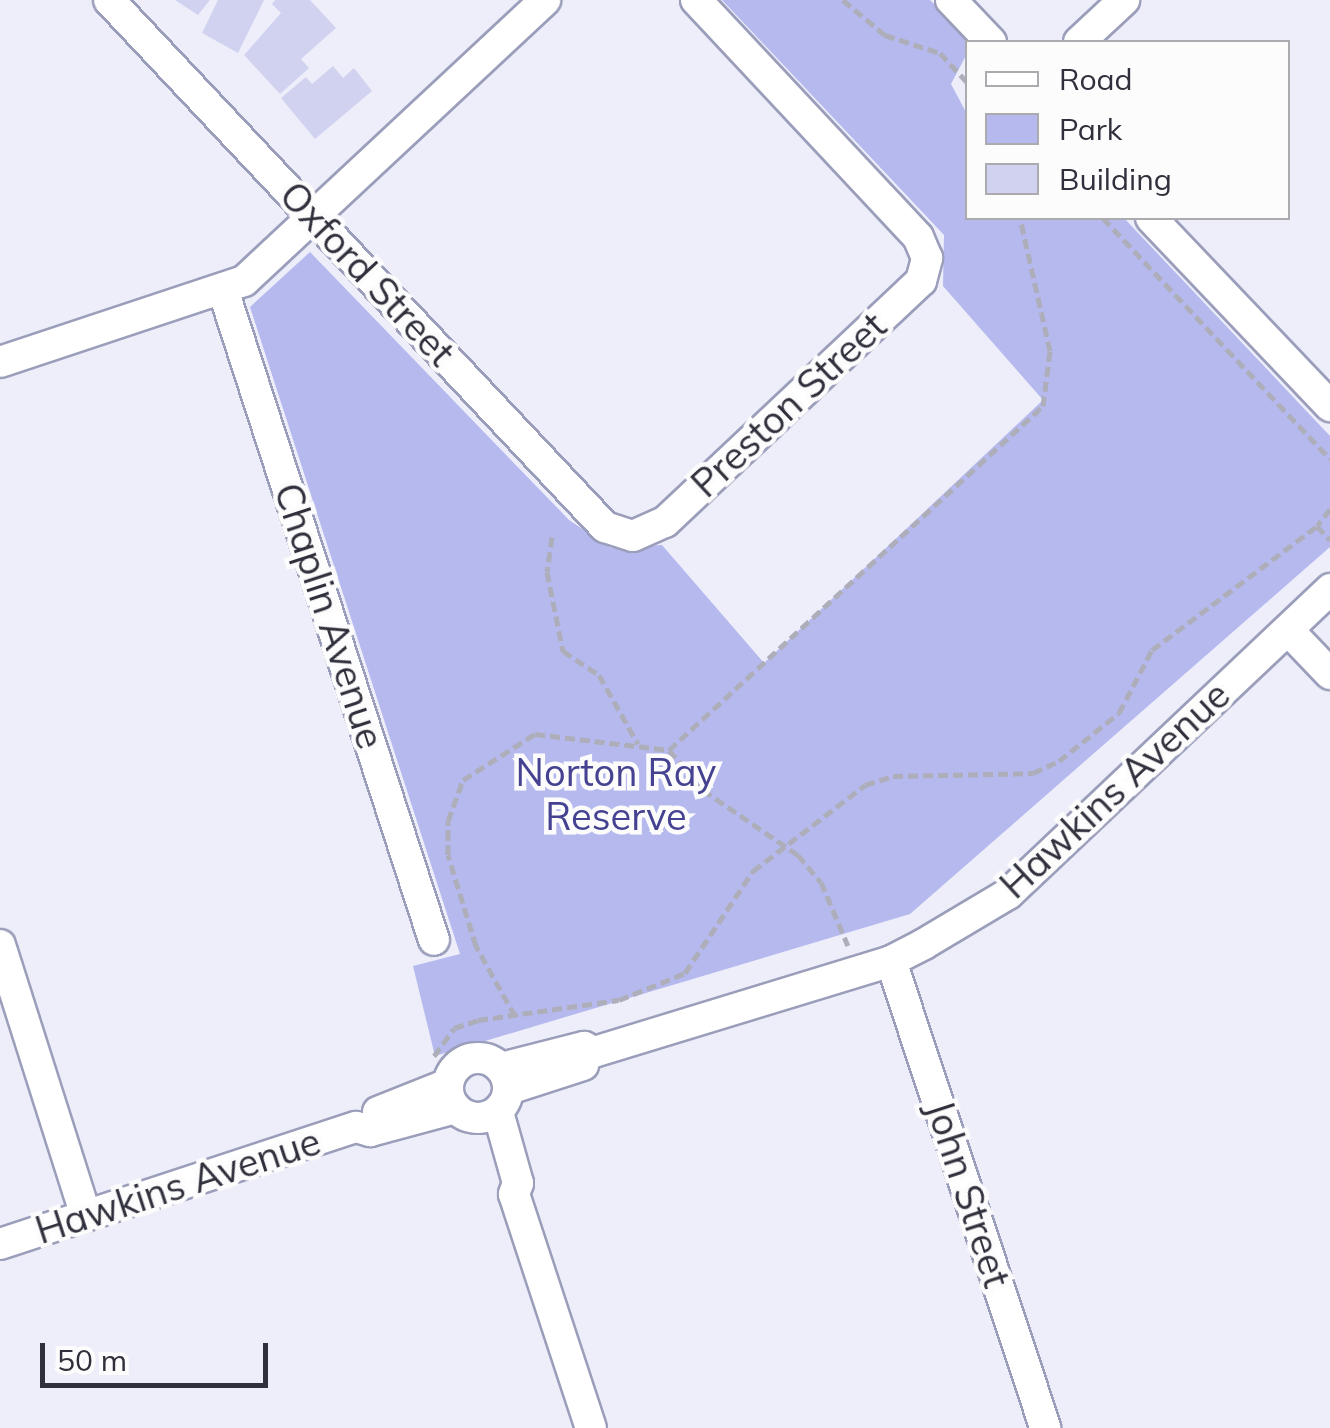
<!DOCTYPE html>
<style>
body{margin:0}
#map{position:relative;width:1330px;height:1428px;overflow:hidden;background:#edeefa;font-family:Mulish,sans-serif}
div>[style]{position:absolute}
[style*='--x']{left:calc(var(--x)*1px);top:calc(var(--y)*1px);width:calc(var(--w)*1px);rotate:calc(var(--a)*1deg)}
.green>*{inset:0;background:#b5b9ee}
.building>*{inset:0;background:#d0d2f0}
.path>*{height:5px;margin-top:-2.5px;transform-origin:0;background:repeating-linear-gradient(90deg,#adaeba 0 10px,transparent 0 15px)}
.roads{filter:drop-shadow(2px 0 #9b9eba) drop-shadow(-2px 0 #9b9eba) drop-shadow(0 2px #9b9eba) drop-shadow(0 -2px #9b9eba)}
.minor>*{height:30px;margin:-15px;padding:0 15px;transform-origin:15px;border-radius:15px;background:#fff}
.minor>.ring{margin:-15px;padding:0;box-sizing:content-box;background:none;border:30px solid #fff;border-radius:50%}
span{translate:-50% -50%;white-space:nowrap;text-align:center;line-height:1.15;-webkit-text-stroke:9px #fcfcfc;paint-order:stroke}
.street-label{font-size:38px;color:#2f303b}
.park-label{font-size:38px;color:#454291}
.legend{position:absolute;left:965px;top:40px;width:325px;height:180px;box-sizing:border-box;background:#fcfcfc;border:2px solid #aaaaaf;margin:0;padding:12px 18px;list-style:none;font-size:30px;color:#2f303b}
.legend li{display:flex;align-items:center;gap:20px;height:50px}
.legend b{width:50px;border:2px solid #aaaaaf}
.scale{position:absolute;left:40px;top:1343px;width:228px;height:45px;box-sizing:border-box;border:5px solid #2f303b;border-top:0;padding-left:12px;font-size:30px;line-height:35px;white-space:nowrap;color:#2f303b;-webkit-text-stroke:8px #fcfcfc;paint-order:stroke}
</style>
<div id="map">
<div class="green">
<i style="clip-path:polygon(722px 0,930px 0,973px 42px,951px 84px,967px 114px,968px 218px,1124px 218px,1330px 436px,1330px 547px,910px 914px,435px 1056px,413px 966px,460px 954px,250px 307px,310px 252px,569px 520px,611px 548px,662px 545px,764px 663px,1043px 400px,943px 286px,944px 235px)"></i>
</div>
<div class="building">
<i style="clip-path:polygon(175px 0,210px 0,198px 15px)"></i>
<i style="clip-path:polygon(218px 0,264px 0,238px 53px,202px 33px)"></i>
<i style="clip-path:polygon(275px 0,310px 0,336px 28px,301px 59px,309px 68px,280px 94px,244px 55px,281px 13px,272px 4px)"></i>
<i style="clip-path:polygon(333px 66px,343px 78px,354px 68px,372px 91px,315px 139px,281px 98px,306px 77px,312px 84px)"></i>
</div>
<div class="path">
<i style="--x:843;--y:0;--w:55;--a:39.8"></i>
<i style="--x:885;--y:35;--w:58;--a:18.1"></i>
<i style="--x:940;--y:53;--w:41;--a:47"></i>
<i style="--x:1103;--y:218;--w:331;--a:46.7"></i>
<i style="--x:1330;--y:509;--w:21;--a:127"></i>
<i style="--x:1317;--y:526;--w:19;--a:47"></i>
<i style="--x:552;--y:537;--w:35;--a:98"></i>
<i style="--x:547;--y:572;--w:81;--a:78.6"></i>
<i style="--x:563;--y:651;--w:43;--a:33.7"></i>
<i style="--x:599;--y:675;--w:79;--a:60.5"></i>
<i style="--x:669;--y:750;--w:52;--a:49.6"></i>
<i style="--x:703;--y:790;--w:115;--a:34.4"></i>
<i style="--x:798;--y:855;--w:35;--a:50"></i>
<i style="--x:821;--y:882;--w:69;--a:67.1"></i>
<i style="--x:515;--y:1016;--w:80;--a:-119.1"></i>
<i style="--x:476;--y:946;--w:95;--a:-107.1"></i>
<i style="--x:448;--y:855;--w:34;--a:-90"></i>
<i style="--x:448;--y:821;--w:44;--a:-69.9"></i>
<i style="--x:463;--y:780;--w:85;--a:-32.6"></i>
<i style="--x:535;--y:734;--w:135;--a:6.8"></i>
<i style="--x:669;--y:750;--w:508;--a:-42.61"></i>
<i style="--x:1043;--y:406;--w:55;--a:-82.7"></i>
<i style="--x:1050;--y:351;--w:136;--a:-102.7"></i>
<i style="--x:434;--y:1056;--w:34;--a:-54"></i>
<i style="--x:454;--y:1028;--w:25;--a:-18"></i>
<i style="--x:478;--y:1020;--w:142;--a:-8.1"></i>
<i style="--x:619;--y:1000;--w:71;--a:-22.2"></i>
<i style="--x:685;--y:973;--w:123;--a:-56.3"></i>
<i style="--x:753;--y:871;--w:141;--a:-37.5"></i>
<i style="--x:865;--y:785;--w:29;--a:-18"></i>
<i style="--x:893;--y:776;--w:140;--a:-1.2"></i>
<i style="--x:1033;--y:773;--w:29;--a:-25"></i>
<i style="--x:1059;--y:761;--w:77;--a:-38.7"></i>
<i style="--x:1119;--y:713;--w:71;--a:-62.4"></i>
<i style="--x:1152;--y:650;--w:206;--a:-36.9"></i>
</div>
<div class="roads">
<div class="minor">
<i style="--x:109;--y:0;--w:724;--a:46.74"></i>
<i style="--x:605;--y:527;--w:29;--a:18"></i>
<i style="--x:633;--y:536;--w:35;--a:-24"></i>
<i style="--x:665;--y:522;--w:352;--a:-43.3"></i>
<i style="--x:921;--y:281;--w:24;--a:-75"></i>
<i style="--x:927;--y:258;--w:23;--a:-113"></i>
<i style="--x:918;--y:237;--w:325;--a:-133.1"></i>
<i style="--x:951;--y:0;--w:58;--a:46.4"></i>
<i style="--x:1079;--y:42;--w:62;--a:-43"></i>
<i style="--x:1151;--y:218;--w:260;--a:46.4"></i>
<i style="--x:224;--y:293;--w:680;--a:72.02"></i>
<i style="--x:0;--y:362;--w:257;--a:-18.4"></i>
<i style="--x:244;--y:281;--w:412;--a:-43"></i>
<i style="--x:1288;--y:630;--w:61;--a:46.3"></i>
<i style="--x:0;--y:945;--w:284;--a:72.4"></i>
<i style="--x:891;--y:961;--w:492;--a:71.7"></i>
<i class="ring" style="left:448px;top:1058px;width:30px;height:30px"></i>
<i style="--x:501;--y:1068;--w:86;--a:-14.2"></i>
<i style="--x:584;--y:1047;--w:11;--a:27"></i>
<i style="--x:594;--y:1052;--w:311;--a:-17"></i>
<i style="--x:891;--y:961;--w:37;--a:-27"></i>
<i style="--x:924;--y:944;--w:98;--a:-30.8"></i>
<i style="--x:1008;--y:894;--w:444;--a:-43.4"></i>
<i style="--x:509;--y:1089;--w:78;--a:-18"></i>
<i style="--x:378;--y:1112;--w:75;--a:-21.8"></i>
<i style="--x:498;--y:1112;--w:74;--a:74.3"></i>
<i style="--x:518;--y:1183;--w:12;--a:110"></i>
<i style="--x:514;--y:1194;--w:246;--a:71.8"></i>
<i style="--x:0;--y:1244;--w:375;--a:-18.2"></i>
<i style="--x:356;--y:1127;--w:15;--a:16"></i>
<i style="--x:370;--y:1131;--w:88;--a:-15.1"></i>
</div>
</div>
<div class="street-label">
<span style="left:367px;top:274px;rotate:47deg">Oxford Street</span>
<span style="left:789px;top:405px;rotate:-43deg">Preston Street</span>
<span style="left:329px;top:616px;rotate:72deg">Chaplin Avenue</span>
<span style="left:1115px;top:790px;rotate:-43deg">Hawkins Avenue</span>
<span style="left:178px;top:1186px;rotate:-18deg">Hawkins Avenue</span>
<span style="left:968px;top:1194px;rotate:72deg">John Street</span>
</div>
<div class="park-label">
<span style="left:616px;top:795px">Norton Ray<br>Reserve</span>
</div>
<ul class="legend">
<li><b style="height:12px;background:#fff"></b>Road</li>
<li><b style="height:28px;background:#b5b9ee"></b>Park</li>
<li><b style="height:28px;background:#d0d2f0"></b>Building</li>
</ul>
<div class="scale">50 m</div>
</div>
